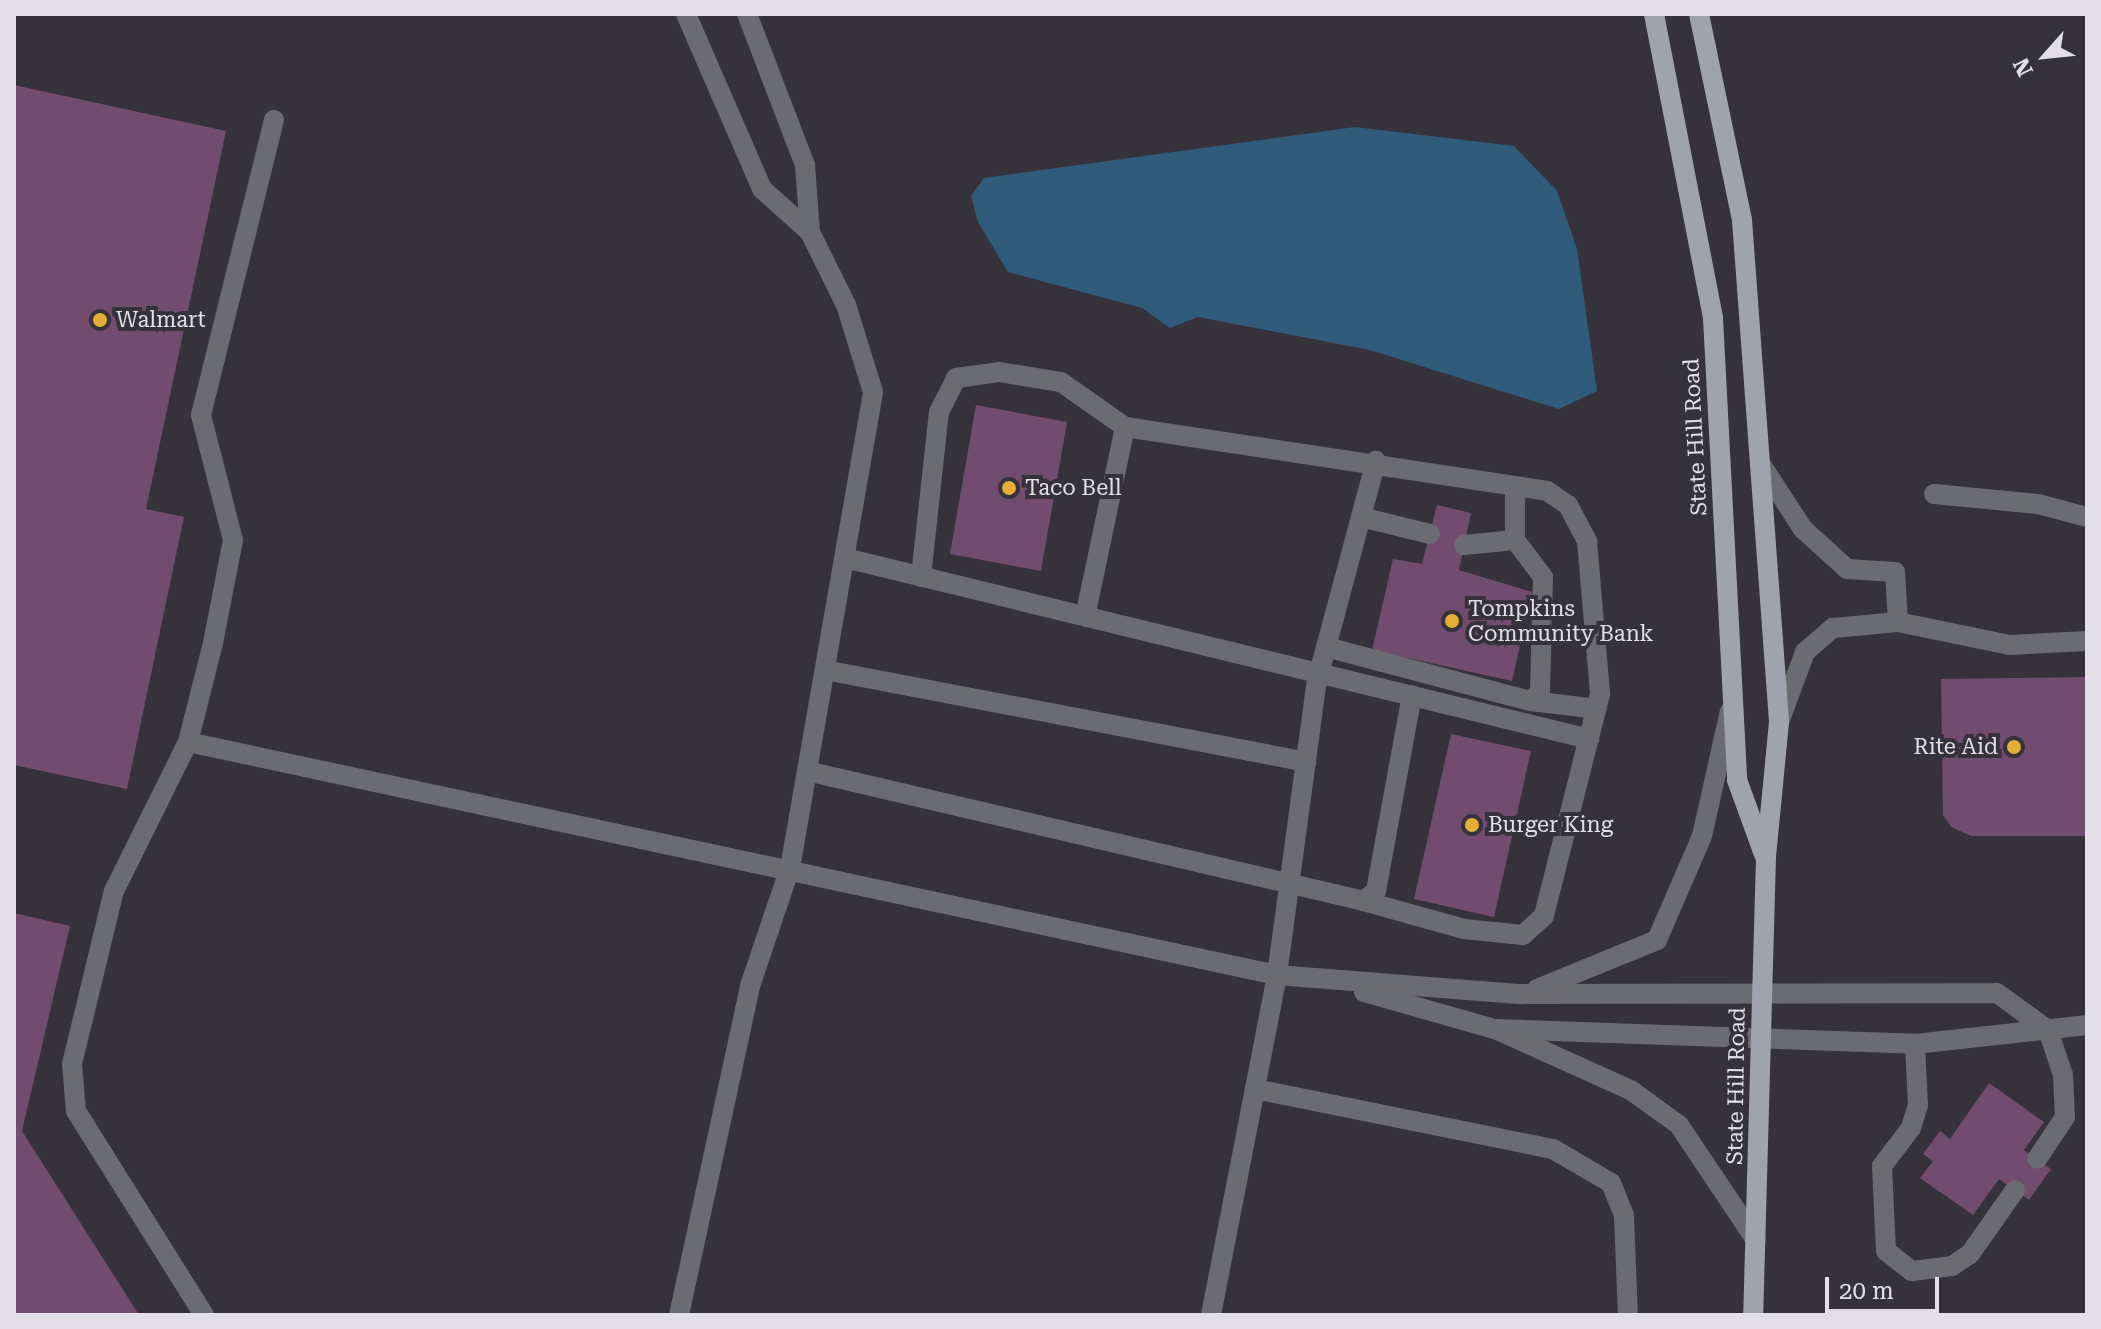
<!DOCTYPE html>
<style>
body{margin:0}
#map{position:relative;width:2101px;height:1329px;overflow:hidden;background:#35323b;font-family:"Roboto Serif",serif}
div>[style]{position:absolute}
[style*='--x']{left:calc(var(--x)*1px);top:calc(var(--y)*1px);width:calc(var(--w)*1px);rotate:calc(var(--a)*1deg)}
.water>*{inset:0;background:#315b7a}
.building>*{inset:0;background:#714c6f}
.lane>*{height:20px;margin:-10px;padding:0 10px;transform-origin:10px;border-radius:10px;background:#6b6c71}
.primary>*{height:20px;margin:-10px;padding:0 10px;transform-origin:10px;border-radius:10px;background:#a0a3ad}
.dots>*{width:22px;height:22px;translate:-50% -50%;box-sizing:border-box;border:4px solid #35323b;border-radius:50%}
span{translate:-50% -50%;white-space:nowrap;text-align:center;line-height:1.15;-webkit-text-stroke:8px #35323b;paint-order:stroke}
.poi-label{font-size:22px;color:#e2e0e6}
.left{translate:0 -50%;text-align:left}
.right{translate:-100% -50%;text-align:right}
.street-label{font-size:22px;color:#e2e0e6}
.frame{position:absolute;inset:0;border:16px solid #e2e0e6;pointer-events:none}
.north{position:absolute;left:2005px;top:16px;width:80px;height:80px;-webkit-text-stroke:6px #35323b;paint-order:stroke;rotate:243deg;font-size:22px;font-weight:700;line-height:32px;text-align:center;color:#e2e0e6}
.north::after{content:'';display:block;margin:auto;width:28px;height:36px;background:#e2e0e6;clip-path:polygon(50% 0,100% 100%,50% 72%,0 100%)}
.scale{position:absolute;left:1825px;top:1277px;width:114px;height:36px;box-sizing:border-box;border:4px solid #e2e0e6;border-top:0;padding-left:10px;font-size:24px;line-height:28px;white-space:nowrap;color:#e2e0e6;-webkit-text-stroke:6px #35323b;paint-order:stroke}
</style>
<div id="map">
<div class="water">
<i style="clip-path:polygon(1355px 127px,1514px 146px,1557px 191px,1577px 249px,1597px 391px,1559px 409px,1370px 350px,1198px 317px,1170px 328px,1142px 308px,1008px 272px,978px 222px,971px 196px,984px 178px)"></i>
</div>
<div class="building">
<i style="clip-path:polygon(14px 85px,226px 131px,146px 509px,184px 517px,127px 789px,14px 765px)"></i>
<i style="clip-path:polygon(976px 405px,1067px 422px,1041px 571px,950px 554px)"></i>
<i style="clip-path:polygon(1437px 505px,1471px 513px,1459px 570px,1532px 592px,1512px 681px,1372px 650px,1393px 559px,1422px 564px)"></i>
<i style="clip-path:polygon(2087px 677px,2087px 836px,1971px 836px,1951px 827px,1943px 815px,1941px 679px)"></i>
<i style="clip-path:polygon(1451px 734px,1531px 751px,1494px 917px,1414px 899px)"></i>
<i style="clip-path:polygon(14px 913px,70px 926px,22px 1131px,139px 1315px,14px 1315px)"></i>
<i style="clip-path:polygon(1989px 1083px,2044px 1122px,2024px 1150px,2051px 1169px,2029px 1200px,1999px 1179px,1973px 1215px,1920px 1178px,1933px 1161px,1923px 1154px,1940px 1131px,1950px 1139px)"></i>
</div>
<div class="lane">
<i style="--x:686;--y:14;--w:191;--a:66.5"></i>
<i style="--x:762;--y:189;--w:64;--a:41.9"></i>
<i style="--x:1125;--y:427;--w:427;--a:8.6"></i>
<i style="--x:1547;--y:491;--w:25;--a:34"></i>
<i style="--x:1568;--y:505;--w:41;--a:62.2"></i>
<i style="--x:1587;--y:541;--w:154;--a:85.1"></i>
<i style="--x:1600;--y:694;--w:229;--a:104.2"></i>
<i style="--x:1544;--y:916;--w:28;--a:138"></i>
<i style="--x:1523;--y:935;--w:59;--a:-174.2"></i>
<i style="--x:1464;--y:929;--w:104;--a:-164.4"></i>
<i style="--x:1760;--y:463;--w:79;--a:56.9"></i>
<i style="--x:1803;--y:529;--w:59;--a:42.3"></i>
<i style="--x:1847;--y:569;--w:48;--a:3.6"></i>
<i style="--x:1895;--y:572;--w:50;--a:86.6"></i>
<i style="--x:1898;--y:622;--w:114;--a:11.6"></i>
<i style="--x:2010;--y:645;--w:77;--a:-3"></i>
<i style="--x:1934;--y:494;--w:104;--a:5.5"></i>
<i style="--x:2038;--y:504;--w:51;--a:14.9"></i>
<i style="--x:1361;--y:517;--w:71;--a:13.8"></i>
<i style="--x:1464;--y:545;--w:51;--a:-5.6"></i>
<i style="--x:845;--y:558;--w:766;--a:13.67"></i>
<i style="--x:921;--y:577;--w:166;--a:-83.8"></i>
<i style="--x:939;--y:412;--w:38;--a:-63"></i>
<i style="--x:956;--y:378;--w:43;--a:-7.9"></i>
<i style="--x:999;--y:372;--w:63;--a:9.2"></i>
<i style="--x:1061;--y:382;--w:78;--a:35.1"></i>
<i style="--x:1125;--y:427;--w:194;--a:101.9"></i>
<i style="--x:1326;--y:647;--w:212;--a:14.8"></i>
<i style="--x:1531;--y:701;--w:13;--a:-45"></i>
<i style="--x:1540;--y:692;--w:115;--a:-88.5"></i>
<i style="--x:1543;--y:577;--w:46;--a:-127.1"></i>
<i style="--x:1515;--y:540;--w:54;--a:-90"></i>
<i style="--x:825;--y:670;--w:490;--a:10.8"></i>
<i style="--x:1531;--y:701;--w:66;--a:6.9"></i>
<i style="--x:1779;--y:722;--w:75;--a:-69.6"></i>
<i style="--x:1805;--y:652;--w:37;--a:-41"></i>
<i style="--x:1833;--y:628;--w:65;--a:-5.3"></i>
<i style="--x:188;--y:742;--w:1114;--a:12.08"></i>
<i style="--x:1277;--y:975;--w:245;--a:4.5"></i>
<i style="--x:1521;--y:994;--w:476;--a:-0.1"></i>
<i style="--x:1997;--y:993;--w:63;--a:36"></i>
<i style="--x:2048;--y:1030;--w:47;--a:71.6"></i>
<i style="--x:2063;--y:1075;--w:42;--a:87.3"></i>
<i style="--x:2065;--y:1117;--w:50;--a:123.7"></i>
<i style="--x:807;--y:771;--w:572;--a:13.14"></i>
<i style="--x:1364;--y:901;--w:16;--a:-40"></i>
<i style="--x:1376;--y:891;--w:199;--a:-79.6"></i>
<i style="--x:1537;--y:989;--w:130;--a:-22.2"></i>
<i style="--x:1657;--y:940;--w:113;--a:-66.6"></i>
<i style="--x:1702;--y:836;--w:128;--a:-77.4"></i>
<i style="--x:1364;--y:992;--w:136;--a:15.8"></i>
<i style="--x:1495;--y:1029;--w:150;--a:24.3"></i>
<i style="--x:1632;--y:1091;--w:58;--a:35.9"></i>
<i style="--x:1679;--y:1125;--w:138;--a:56.2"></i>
<i style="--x:1495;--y:1029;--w:420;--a:2"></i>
<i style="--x:1915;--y:1044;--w:173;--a:-6.3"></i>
<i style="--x:1915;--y:1044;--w:61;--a:87.2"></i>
<i style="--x:1918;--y:1105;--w:24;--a:107"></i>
<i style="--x:1911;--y:1128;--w:48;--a:127.3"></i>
<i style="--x:1882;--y:1166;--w:85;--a:87.3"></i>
<i style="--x:1886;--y:1251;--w:33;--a:38"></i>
<i style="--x:1912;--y:1271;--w:40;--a:-7.1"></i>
<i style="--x:1952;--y:1266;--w:22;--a:-34"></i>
<i style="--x:1970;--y:1254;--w:78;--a:-54.9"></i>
<i style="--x:1255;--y:1089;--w:304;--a:11.4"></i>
<i style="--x:1553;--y:1149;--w:67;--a:30.4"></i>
<i style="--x:1611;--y:1183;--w:35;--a:68"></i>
<i style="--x:1624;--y:1216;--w:99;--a:87.7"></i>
<i style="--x:204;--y:1315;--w:241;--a:-122.1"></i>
<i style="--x:76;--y:1111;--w:47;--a:-94.9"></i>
<i style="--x:72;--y:1064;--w:178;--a:-76.4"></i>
<i style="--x:114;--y:891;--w:166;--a:-63.6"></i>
<i style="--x:188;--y:742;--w:102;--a:-75.8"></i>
<i style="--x:213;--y:643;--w:105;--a:-79"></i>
<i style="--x:233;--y:540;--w:129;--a:-104.4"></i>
<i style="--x:201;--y:415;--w:304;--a:-76.1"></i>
<i style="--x:679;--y:1315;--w:337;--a:-77.8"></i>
<i style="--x:750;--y:986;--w:125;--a:-71.3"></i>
<i style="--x:790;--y:868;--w:483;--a:-80.1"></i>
<i style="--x:873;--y:392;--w:91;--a:-107.2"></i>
<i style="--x:846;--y:305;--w:81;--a:-116.3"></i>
<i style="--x:810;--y:232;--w:67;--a:-94.3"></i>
<i style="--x:805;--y:165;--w:162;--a:-111"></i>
<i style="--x:1211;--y:1315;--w:346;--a:-79"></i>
<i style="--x:1277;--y:975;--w:297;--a:-82.3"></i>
<i style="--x:1317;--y:681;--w:228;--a:-75"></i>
</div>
<div class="primary">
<i style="--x:1654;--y:14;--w:310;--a:79"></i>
<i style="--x:1713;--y:318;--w:463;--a:87"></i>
<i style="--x:1737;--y:780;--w:79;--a:70"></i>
<i style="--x:1699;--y:14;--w:210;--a:78.2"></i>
<i style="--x:1742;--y:220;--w:503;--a:85.78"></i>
<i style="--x:1779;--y:722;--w:136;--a:95.5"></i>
<i style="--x:1766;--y:857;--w:458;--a:91.6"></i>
</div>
<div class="dots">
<i style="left:100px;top:320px;background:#e5ad35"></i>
<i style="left:1009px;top:488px;background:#e5ad35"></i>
<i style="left:1452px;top:621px;background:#e5ad35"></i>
<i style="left:2014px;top:747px;background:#e5ad35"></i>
<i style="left:1472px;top:825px;background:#e5ad35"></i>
</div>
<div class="poi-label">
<span class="left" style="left:116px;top:320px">Walmart</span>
<span class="left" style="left:1025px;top:488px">Taco Bell</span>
<span class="left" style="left:1468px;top:621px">Tompkins<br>Community Bank</span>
<span class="right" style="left:1998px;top:747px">Rite Aid</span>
<span class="left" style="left:1488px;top:825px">Burger King</span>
</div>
<div class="street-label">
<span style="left:1695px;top:437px;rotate:-93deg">State Hill Road</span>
<span style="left:1736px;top:1086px;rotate:-89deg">State Hill Road</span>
</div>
<div class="frame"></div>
<div class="north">N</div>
<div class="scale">20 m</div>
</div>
